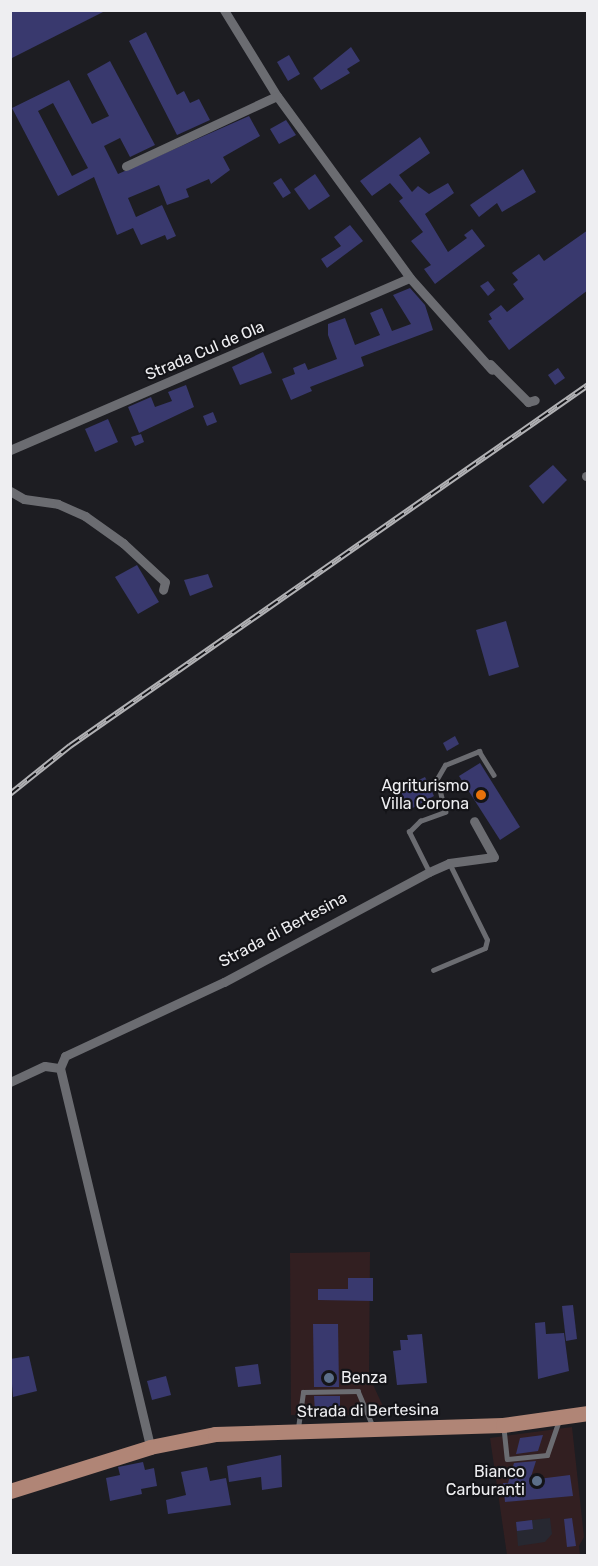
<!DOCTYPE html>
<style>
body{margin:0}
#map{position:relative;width:598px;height:1566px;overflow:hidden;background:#1d1d22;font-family:Rubik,sans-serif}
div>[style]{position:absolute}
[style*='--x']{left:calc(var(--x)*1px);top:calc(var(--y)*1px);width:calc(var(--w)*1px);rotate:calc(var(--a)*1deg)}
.commercial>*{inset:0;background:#321f21}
.built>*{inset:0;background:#272831}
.building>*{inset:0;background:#39396e}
.service>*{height:4.5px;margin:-2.25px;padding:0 2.25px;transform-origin:2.25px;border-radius:2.25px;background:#6b6c71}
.minor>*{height:9px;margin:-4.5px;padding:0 4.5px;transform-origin:4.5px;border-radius:4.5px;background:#6b6c71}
.primary>*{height:15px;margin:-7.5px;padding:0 7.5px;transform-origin:7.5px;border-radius:7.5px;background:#b08576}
.rail>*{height:6px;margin-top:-3px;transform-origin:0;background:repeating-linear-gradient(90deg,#141418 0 11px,#b1b1b4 0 22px);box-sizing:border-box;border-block:2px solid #b1b1b4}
.dots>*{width:16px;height:16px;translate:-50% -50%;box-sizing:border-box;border:3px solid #141418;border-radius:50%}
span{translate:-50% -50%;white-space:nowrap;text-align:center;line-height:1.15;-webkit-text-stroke:4.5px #141418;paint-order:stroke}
.street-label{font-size:16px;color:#eeeef1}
.poi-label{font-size:16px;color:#eeeef1}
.right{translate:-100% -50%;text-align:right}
.left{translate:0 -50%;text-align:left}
.frame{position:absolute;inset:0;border:12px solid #eeeef1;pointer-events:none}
</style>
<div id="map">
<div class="commercial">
<i style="clip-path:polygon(370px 1252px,369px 1376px,387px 1415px,291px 1415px,290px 1253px)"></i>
<i style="clip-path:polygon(572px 1427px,584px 1537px,579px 1546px,580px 1555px,507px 1555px,490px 1438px)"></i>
</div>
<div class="built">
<i style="clip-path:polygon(550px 1518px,552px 1534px,545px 1542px,518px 1546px,516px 1522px)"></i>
</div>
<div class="building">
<i style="clip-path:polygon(10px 10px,107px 10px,10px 59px)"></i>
<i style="clip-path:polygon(146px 32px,177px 95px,184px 91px,190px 103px,199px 99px,210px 120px,177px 135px,129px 41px)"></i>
<i style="clip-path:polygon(351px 47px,360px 61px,347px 69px,350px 73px,321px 90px,313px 78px)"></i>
<i style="clip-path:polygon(289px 55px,300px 74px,288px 81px,277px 62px)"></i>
<i style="clip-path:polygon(evenodd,110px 61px,155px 145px,130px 157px,120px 138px,104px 146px,118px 174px,249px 116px,260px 136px,223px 157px,230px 170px,211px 184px,209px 179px,186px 189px,189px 197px,167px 205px,159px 185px,128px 198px,136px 217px,162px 205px,176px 236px,167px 240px,165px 235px,141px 245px,133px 228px,117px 235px,94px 177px,58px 196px,12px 108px,69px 80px,92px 124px,109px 116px,87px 74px,110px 61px,53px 103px,88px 168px,72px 176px,38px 111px,53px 103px)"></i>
<i style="clip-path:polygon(286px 120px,296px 135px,279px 144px,270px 129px)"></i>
<i style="clip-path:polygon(420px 137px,430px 153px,399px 175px,412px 192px,418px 186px,429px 194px,448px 183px,454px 193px,425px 214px,448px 252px,467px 238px,464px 235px,472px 229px,485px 246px,435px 284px,424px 269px,431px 265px,411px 241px,423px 232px,399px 201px,403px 198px,390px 183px,372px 196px,360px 181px)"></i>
<i style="clip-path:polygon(523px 169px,536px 192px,502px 212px,497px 203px,479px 217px,470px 205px)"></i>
<i style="clip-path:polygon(315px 174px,330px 196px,309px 210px,294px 189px)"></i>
<i style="clip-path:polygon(281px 178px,291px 193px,283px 198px,273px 183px)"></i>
<i style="clip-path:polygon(350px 225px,363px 241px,327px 268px,321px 259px,341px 246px,334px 237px)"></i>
<i style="clip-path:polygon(588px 230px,588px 290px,509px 350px,488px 321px,492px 319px,489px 314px,501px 305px,507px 312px,524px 299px,513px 284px,518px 280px,512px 273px,539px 254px,544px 261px)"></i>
<i style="clip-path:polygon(488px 281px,495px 290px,488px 296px,480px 286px)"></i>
<i style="clip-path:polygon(410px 288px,425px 305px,433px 330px,361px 357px,364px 366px,310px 387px,312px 391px,291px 400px,282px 379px,295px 374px,293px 368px,305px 363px,308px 370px,337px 359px,328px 335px,328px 324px,345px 318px,355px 345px,380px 335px,370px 313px,382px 308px,392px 331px,411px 324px,393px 295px)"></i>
<i style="clip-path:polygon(263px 352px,272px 373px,240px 385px,232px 367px)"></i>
<i style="clip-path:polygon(558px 368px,565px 378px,555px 385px,548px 375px)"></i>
<i style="clip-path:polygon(186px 385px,194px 407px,139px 433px,128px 407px,151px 397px,155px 407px,172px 401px,168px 392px)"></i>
<i style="clip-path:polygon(213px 412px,217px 422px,207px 426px,203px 416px)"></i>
<i style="clip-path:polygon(108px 419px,118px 442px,95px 452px,85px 429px)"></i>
<i style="clip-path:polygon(141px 434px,144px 442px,135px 446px,131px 437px)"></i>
<i style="clip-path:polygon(553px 465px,567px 480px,543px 504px,529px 486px)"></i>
<i style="clip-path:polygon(137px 565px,159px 602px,138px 614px,115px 577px)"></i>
<i style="clip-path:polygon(208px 574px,213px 587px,190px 596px,184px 580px)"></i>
<i style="clip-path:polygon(506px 621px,519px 667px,489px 676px,476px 630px)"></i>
<i style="clip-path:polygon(455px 736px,459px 744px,447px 751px,443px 743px)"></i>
<i style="clip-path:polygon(480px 763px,520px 827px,500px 840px,459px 776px)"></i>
<i style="clip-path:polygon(425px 777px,434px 796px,409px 810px,400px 789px)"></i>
<i style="clip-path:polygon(348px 1278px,373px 1278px,373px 1301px,318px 1300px,318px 1289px,348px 1289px)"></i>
<i style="clip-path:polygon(573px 1305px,577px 1339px,566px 1341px,562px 1306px)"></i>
<i style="clip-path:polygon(545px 1322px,546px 1334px,564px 1333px,569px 1371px,538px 1379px,535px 1323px)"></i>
<i style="clip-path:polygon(313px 1324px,338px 1324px,339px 1387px,314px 1387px)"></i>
<i style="clip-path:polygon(422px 1334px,427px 1383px,397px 1385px,393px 1351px,401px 1350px,400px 1340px,408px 1340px,407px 1335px)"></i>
<i style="clip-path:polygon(29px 1356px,37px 1391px,13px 1397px,10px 1359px)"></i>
<i style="clip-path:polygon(258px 1364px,261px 1384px,238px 1387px,235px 1367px)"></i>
<i style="clip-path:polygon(166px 1376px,171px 1395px,152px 1400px,147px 1381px)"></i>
<i style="clip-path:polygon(314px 1396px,340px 1396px,340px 1413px,315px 1413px)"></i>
<i style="clip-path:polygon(543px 1435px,538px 1451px,516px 1454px,520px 1438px)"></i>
<i style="clip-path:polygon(281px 1455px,282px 1487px,262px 1490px,261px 1477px,229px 1482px,227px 1466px)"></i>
<i style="clip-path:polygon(536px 1461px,530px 1480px,570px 1475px,573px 1496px,505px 1502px,503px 1483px,508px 1483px,514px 1463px)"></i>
<i style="clip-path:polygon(143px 1462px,145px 1470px,154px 1468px,157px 1486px,141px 1489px,142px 1494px,110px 1501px,106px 1478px,120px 1475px,118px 1467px)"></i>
<i style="clip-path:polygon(207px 1467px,210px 1481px,226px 1478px,231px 1505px,168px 1514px,166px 1500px,186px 1495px,181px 1472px)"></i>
<i style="clip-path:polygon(572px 1518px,576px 1546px,567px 1547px,564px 1519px)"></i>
<i style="clip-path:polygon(532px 1520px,533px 1529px,517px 1531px,516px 1522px)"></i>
</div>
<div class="service">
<i style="--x:429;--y:872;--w:45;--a:-116.6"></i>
<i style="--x:409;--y:832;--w:16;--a:-45"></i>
<i style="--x:420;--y:821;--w:27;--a:-20"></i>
<i style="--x:445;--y:812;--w:34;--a:-104"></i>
<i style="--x:437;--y:779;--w:16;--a:-60"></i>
<i style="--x:445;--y:765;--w:37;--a:-22"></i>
<i style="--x:479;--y:751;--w:28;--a:58"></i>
<i style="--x:433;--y:970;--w:56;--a:-22.9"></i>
<i style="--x:485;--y:948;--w:8;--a:-76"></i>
<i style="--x:487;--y:940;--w:86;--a:-116.3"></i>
<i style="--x:298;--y:1428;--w:36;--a:-82"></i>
<i style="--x:303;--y:1392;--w:55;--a:-1"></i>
<i style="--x:358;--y:1391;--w:39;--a:67"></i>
<i style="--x:504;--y:1428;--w:31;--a:84"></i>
<i style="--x:507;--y:1459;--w:40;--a:-5.7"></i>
<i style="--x:547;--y:1455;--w:36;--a:-71"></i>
</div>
<div class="minor">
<i style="--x:224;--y:10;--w:101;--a:58.4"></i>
<i style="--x:277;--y:96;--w:225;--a:53.8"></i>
<i style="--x:410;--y:278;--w:123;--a:48.3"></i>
<i style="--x:126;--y:166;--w:166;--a:-24.9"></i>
<i style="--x:490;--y:364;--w:54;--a:45"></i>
<i style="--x:528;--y:402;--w:7;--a:-16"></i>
<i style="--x:10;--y:450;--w:435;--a:-23.3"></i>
<i style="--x:586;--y:476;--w:2;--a:0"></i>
<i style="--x:10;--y:491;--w:16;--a:30"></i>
<i style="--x:24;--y:499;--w:34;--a:8"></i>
<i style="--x:58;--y:504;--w:30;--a:24"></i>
<i style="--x:85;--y:516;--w:47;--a:35.4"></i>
<i style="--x:123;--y:543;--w:57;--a:42.9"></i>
<i style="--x:165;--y:582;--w:8;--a:104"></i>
<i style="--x:60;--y:1068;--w:390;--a:76.6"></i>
<i style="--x:10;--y:1082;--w:38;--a:-25"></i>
<i style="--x:45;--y:1066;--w:15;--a:8"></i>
<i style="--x:60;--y:1068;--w:13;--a:-67"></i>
<i style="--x:65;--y:1056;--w:175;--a:-25"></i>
<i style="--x:224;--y:982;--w:233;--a:-28.2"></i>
<i style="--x:429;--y:872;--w:22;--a:-24"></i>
<i style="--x:449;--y:863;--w:45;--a:-7.6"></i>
<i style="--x:494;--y:857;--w:41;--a:-119.1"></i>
</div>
<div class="primary">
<i style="--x:10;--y:1491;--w:147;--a:-17.4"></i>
<i style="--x:150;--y:1447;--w:66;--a:-11.3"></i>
<i style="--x:215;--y:1434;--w:288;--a:-1.8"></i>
<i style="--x:503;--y:1425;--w:86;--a:-8"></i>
</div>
<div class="rail">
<i style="--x:10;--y:794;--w:77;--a:-38.7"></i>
<i style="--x:70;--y:746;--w:631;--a:-34.87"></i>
</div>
<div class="dots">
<i style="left:481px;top:795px;background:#e8710a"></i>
<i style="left:329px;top:1378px;background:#5c6f8a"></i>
<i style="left:537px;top:1481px;background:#5c6f8a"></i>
</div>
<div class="street-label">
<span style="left:205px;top:351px;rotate:-23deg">Strada Cul de Ola</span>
<span style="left:283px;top:930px;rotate:-28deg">Strada di Bertesina</span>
<span style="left:368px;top:1411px;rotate:-1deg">Strada di Bertesina</span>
</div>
<div class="poi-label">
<span class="right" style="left:469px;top:795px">Agriturismo<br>Villa Corona</span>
<span class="left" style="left:341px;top:1378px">Benza</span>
<span class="right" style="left:525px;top:1481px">Bianco<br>Carburanti</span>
</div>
<div class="frame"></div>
</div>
